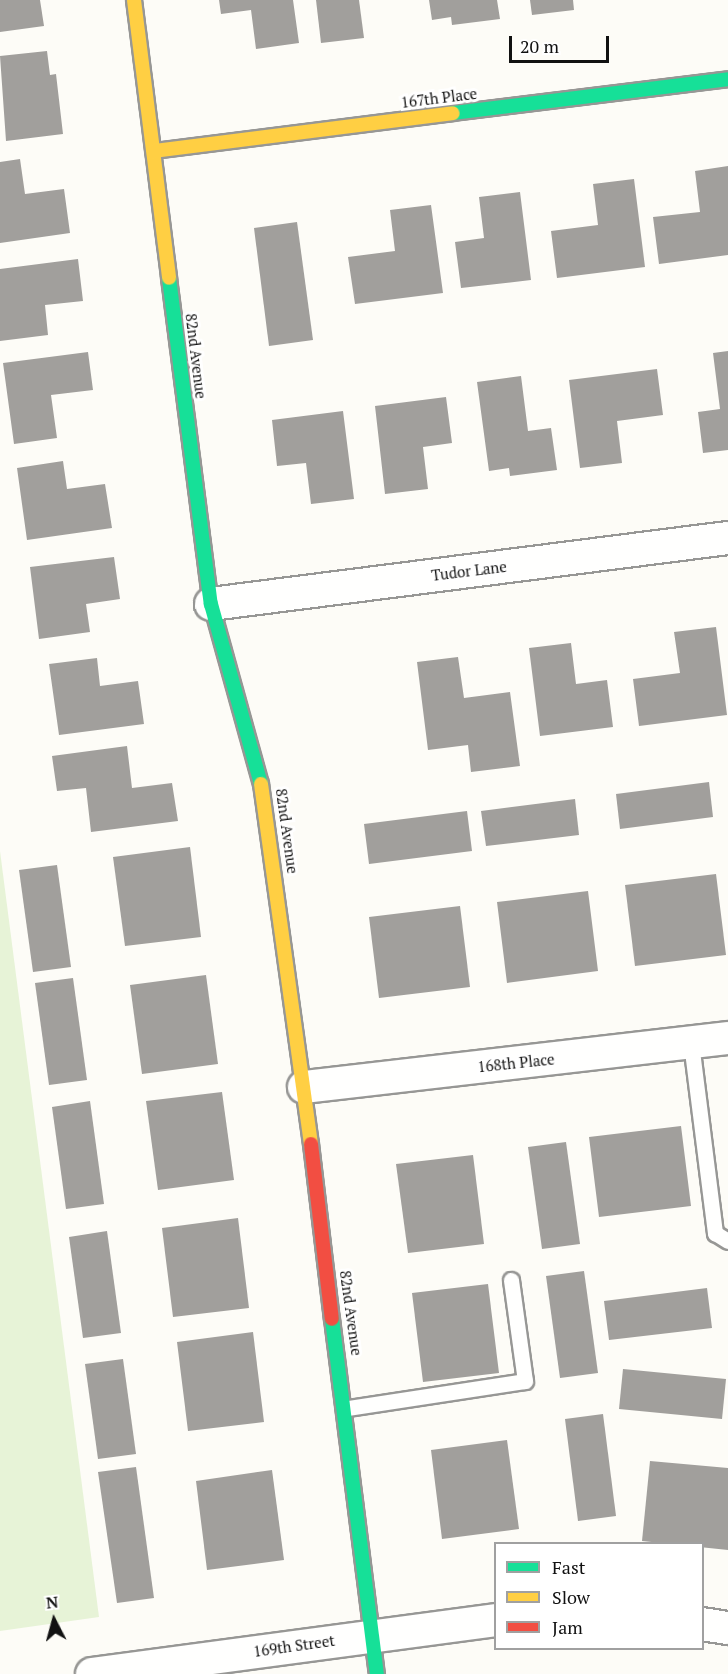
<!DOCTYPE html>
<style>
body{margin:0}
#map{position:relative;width:728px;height:1674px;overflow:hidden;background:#fdfcf7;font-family:"PT Serif",serif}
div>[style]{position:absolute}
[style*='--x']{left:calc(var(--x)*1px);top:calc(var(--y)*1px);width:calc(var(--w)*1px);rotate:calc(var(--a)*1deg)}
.green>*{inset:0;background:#e7f3d7}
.building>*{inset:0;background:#a19f9c}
.roads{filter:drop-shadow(2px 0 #979795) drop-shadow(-2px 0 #979795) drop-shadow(0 2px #979795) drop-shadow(0 -2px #979795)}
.lane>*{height:15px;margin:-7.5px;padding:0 7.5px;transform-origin:7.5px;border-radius:7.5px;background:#fffffe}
.street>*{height:32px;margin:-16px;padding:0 16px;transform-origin:16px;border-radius:16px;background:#fffffe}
.fast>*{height:14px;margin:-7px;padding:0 7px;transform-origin:7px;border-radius:7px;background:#16e098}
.slow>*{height:14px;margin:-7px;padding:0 7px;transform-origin:7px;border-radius:7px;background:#ffcf43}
.jam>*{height:14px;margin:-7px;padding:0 7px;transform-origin:7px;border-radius:7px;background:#f24e42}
span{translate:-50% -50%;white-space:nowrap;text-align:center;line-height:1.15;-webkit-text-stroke:6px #fff;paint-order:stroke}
.street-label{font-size:15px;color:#111}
.legend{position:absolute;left:494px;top:1542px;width:210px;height:108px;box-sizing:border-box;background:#fff;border:2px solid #a0a0a0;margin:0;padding:8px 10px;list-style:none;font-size:18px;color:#111}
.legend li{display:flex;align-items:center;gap:12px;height:30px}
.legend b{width:30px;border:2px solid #a0a0a0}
.north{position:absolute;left:24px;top:1590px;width:60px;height:60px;-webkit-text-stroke:4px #fff;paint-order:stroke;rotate:354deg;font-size:16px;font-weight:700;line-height:24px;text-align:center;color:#111}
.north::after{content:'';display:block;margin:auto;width:21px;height:27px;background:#111;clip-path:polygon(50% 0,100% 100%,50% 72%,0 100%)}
.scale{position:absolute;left:509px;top:36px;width:100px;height:27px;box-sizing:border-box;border:3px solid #111;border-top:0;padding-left:8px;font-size:18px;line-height:21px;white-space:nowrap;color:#111;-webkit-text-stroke:4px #fff;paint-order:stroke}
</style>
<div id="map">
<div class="green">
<i style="clip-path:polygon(0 851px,99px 1617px,0 1631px)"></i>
</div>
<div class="building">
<i style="clip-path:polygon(0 0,40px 0,44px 26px,0 32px)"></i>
<i style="clip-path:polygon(219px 0,293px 0,299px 43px,256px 49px,251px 10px,221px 14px)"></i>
<i style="clip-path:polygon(316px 0,359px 0,364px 38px,321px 43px)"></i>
<i style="clip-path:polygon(429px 0,497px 0,500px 19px,452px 25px,451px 17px,432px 20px)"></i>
<i style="clip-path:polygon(530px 0,573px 0,574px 10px,532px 15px)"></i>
<i style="clip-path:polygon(47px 51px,50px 75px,56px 74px,63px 134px,6px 141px,0 56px)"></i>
<i style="clip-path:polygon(20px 159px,25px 194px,64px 189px,70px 233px,0 243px,0 162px)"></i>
<i style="clip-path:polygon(728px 166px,728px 255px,659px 264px,653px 217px,700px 212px,695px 171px)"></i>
<i style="clip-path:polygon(634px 179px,645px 267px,557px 278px,551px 231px,598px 225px,593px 184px)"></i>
<i style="clip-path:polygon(520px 192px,531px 280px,461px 288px,455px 242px,484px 238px,479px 197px)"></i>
<i style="clip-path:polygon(431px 205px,443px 293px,355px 304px,348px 257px,395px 251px,390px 210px)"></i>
<i style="clip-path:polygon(297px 222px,313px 340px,269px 346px,254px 228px)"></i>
<i style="clip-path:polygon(78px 259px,83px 301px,45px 305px,48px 335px,0 341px,0 269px)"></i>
<i style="clip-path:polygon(728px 351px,728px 450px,703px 453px,698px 412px,720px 409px,713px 353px)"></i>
<i style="clip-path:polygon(88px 352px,93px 390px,51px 395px,57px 438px,14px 444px,3px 363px)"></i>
<i style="clip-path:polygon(657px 369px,663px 415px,617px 421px,622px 463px,580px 468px,569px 380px)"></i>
<i style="clip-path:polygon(521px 376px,528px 431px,551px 428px,557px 470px,510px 476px,509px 468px,489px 471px,477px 382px)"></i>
<i style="clip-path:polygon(446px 397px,452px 443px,423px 447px,428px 489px,385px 494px,375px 406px)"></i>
<i style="clip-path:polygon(343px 411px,354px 499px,311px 504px,306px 463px,277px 466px,272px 420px)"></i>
<i style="clip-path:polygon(63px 461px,67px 489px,105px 484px,112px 528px,27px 540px,17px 468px)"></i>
<i style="clip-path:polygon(114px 557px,120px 599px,86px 604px,90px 632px,39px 639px,30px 567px)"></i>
<i style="clip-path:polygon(716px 627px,727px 715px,639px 726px,633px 679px,680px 673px,674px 632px)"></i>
<i style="clip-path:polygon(571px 643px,576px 684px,607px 680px,613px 727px,540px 736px,529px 648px)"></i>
<i style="clip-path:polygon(458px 657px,464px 698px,510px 692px,520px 766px,471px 772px,468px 745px,428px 750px,417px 662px)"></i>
<i style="clip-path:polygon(97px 658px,100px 686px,138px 681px,144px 724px,59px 735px,49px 664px)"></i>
<i style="clip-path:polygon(127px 746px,132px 788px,172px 783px,178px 821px,91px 832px,86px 788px,57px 791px,52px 756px)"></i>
<i style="clip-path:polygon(709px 782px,713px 817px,620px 829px,616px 794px)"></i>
<i style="clip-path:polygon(575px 799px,579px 835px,486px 846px,481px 811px)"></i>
<i style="clip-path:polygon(467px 811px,472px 851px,369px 864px,364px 824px)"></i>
<i style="clip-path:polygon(190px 847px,201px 937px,125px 946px,113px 857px)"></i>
<i style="clip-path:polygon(57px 865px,71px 967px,33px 972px,19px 870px)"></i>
<i style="clip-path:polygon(716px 874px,726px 955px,635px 966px,625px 885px)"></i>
<i style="clip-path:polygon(588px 891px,598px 971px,507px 983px,497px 902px)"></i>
<i style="clip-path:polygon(460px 906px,470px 987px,379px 998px,369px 917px)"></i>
<i style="clip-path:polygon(206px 975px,218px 1064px,142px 1074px,130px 985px)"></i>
<i style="clip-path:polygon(73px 978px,87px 1080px,49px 1085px,35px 983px)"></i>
<i style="clip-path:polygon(222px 1092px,234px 1180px,158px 1190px,146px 1101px)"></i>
<i style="clip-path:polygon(90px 1101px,104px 1204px,66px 1209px,52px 1107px)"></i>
<i style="clip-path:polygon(681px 1126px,691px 1206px,599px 1217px,589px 1137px)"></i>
<i style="clip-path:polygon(566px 1142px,580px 1244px,542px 1249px,528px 1147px)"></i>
<i style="clip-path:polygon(473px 1155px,484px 1244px,408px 1253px,396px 1164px)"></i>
<i style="clip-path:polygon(238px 1218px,249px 1308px,173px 1317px,162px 1228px)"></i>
<i style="clip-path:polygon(107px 1231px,121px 1333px,83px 1338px,69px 1237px)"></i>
<i style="clip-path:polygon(584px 1271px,598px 1373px,560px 1378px,546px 1276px)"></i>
<i style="clip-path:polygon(488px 1284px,499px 1373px,423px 1382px,412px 1293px)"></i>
<i style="clip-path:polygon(707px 1288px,712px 1328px,609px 1340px,604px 1301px)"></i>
<i style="clip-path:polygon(253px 1332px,264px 1422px,188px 1431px,177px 1342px)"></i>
<i style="clip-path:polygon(123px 1359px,136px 1454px,98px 1459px,85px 1364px)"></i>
<i style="clip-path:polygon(623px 1369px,726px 1379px,722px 1419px,619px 1409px)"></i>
<i style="clip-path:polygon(603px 1414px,616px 1516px,578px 1521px,565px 1419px)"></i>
<i style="clip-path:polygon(507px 1440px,519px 1529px,442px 1539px,431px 1450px)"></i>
<i style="clip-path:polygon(650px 1461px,728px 1468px,728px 1550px,642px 1541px)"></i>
<i style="clip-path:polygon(136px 1467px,154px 1598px,117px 1603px,98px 1472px)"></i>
<i style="clip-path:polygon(272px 1470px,284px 1560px,207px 1570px,196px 1481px)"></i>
</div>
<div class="roads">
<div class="lane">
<i style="--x:691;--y:1043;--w:192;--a:82.8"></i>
<i style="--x:715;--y:1233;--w:15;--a:32"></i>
<i style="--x:348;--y:1408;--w:179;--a:-8.7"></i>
<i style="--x:525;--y:1381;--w:102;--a:-97.9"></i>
</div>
<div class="street">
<i style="--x:211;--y:604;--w:521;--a:-7.28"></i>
<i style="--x:304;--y:1087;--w:427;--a:-6.6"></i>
<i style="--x:702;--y:1624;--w:26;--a:9"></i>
<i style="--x:92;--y:1674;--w:408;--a:-7.6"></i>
</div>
<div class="fast">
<i style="--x:453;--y:113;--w:277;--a:-7"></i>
<i style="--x:169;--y:278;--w:329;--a:82.7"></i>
<i style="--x:211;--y:604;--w:187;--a:74.5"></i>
<i style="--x:332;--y:1319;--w:358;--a:82.8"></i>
</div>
<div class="slow">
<i style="--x:134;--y:0;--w:280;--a:82.8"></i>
<i style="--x:154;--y:151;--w:301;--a:-7.2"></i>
<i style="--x:261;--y:784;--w:363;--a:82.1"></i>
</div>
<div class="jam">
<i style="--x:311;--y:1144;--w:176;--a:83.2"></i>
</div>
</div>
<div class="street-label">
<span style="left:439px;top:98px;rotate:-7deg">167th Place</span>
<span style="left:196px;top:356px;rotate:83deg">82nd Avenue</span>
<span style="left:469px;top:571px;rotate:-7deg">Tudor Lane</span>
<span style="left:287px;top:831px;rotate:82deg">82nd Avenue</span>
<span style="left:516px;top:1063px;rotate:-6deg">168th Place</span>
<span style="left:351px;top:1313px;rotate:82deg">82nd Avenue</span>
<span style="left:294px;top:1646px;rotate:-8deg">169th Street</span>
</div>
<ul class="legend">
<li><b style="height:8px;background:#16e098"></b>Fast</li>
<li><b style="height:8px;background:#ffcf43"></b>Slow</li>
<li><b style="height:8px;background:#f24e42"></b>Jam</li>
</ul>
<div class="north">N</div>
<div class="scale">20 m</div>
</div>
